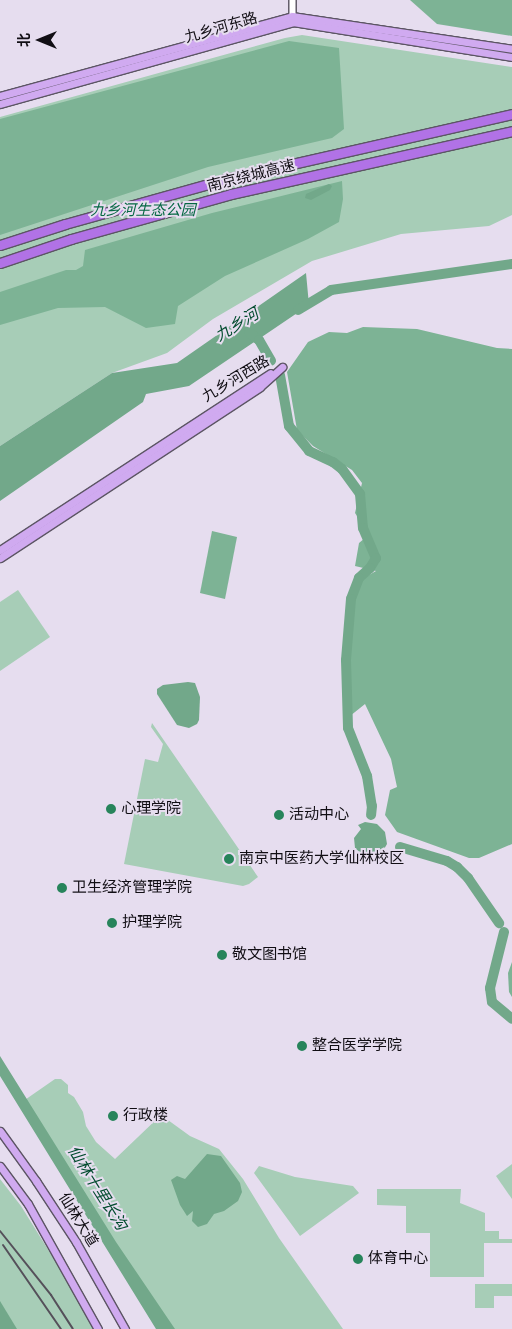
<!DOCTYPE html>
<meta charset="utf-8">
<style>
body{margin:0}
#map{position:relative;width:512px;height:1329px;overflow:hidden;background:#e6ddef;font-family:Spectral,"Noto Sans SC",serif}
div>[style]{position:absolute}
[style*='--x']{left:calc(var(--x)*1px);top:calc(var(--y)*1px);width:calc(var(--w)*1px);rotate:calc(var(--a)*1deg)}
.green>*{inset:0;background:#a7cdb7}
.forest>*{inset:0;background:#7db395}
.water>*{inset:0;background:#72a88a}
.river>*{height:10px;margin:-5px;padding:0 5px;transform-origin:5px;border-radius:5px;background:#72a88a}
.roads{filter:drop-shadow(1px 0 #5c5564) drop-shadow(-1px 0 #5c5564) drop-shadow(0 1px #5c5564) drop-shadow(0 -1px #5c5564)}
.minor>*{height:5.5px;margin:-2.75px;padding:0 2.75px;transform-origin:2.75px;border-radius:2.75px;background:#fff}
.major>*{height:7px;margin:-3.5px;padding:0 3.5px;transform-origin:3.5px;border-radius:3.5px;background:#d0aaf0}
.highway>*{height:9px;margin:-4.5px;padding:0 4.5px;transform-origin:4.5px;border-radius:4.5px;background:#b172e6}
.rail>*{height:2px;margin:-1px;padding:0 1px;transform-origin:1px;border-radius:1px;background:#55505a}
.dots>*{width:14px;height:14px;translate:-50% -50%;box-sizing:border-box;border:2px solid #e6ddef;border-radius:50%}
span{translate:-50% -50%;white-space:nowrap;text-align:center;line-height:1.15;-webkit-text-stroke:4px #e6ddef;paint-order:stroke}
.street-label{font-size:15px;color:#110e14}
.park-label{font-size:15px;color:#056843;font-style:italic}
.poi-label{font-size:15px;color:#110e14}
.left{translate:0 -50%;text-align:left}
.water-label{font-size:16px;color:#034c2f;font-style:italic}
.north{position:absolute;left:15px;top:15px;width:50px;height:50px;-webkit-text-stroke:4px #e6ddef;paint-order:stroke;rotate:270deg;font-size:14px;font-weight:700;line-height:20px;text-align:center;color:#110e14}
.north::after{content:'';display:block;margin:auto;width:18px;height:22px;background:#110e14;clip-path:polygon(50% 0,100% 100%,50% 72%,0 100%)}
</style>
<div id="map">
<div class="green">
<i style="clip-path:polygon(302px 35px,512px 67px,512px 215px,489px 226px,401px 234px,312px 261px,213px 319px,167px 353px,112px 373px,0 446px,0 117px,285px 38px)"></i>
<i style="clip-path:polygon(18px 590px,50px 637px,0 671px,0 602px)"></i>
<i style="clip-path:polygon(152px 723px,258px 877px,249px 884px,243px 886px,124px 864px,145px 759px,158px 762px,163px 744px,151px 727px)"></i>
<i style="clip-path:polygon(55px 1079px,61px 1079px,68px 1085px,68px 1093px,74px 1097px,83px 1112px,86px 1126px,96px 1142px,115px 1159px,161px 1115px,190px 1136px,219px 1149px,243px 1179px,279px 1238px,343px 1329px,159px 1329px,19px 1104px)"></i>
<i style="clip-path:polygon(512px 1164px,512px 1199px,496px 1176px)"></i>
<i style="clip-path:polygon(259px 1166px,295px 1177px,353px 1186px,359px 1193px,300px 1236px,254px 1173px)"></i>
<i style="clip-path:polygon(0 1179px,21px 1206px,62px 1272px,93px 1329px,0 1329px)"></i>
<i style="clip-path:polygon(377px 1189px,461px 1189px,460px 1203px,485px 1213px,485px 1231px,499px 1231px,499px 1239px,512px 1239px,512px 1243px,484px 1243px,484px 1277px,430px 1277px,430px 1233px,406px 1233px,406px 1206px,377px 1205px)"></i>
<i style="clip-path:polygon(475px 1284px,512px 1284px,512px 1296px,494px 1296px,494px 1308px,475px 1308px)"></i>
</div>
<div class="forest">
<i style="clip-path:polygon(410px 0,512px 0,512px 36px,437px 24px)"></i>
<i style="clip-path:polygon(289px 41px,339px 48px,344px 129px,332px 138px,208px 167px,0 235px,0 119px)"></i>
<i style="clip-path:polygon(342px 181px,343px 199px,339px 222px,308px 239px,225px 276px,178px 306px,175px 324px,146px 328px,105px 307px,58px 308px,0 325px,0 292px,66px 270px,76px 270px,83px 266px,85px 250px,212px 213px)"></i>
<i style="clip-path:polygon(363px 327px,417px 329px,497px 348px,512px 349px,512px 844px,479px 858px,469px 858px,397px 832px,385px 815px,390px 790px,397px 787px,391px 759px,365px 704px,350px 716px,351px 620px,356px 590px,362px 579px,376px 571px,355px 566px,359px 543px,365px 538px,359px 519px,355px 513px,362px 483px,352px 470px,313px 446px,297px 430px,287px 372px,308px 342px,329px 332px,347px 333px)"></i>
<i style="clip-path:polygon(212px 531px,237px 537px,225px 599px,200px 593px)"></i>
<i style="clip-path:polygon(512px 962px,512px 997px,509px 992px,508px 973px)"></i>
</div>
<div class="water">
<i style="clip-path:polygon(329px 184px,332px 186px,330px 190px,311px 200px,305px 198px,306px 194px)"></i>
<i style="clip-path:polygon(306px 273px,309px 305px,189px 386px,146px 394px,143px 402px,0 501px,0 446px,112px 373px,177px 363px)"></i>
<i style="clip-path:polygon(188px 682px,195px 683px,200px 697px,199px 720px,197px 724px,189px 728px,177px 725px,157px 694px,157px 689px,163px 685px)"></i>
<i style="clip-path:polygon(365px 822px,377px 824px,385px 832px,387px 844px,380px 856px,377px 852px,370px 855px,363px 855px,355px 848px,354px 838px,361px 829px,358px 825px)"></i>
<i style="clip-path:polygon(0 1056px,116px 1242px,175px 1329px,156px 1329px,0 1076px)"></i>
<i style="clip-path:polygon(207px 1154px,221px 1156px,240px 1183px,242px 1192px,238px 1201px,224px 1211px,214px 1214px,207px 1224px,198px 1227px,192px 1221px,193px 1211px,187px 1216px,180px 1205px,171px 1180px,177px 1176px,185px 1179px)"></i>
<i style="clip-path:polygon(0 1301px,17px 1329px,0 1329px)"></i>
</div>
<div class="river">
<i style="--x:298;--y:310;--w:39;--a:-31"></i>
<i style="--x:331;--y:290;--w:183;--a:-8.2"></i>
<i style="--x:249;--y:333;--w:12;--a:35"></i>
<i style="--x:259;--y:340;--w:24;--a:60"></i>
<i style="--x:280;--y:375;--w:52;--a:80"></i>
<i style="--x:289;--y:426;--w:32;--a:51"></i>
<i style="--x:309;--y:451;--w:26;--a:25"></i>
<i style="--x:333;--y:462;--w:11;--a:38"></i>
<i style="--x:342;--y:469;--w:31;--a:54"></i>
<i style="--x:360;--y:494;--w:34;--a:85"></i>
<i style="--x:363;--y:528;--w:33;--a:67"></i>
<i style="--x:376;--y:558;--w:12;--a:121"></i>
<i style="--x:370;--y:568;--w:15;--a:138"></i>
<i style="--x:359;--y:578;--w:22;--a:111"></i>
<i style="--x:351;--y:599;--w:61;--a:94.7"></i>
<i style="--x:346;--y:660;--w:68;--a:88.3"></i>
<i style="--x:348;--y:728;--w:52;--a:68.4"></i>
<i style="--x:367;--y:776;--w:30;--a:81"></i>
<i style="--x:372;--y:806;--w:9;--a:96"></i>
<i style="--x:400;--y:847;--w:49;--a:16.6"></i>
<i style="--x:447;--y:861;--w:12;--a:31"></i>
<i style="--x:457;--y:867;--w:16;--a:45"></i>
<i style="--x:468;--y:878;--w:55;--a:55.4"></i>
<i style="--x:504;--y:932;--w:58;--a:104"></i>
<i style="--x:490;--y:988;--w:14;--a:82"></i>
<i style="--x:492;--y:1002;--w:26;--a:40"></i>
</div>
<div class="roads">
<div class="minor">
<i style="--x:293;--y:0;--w:20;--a:90"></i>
</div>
<div class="major">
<i style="--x:0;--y:96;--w:303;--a:-15.3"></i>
<i style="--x:292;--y:16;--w:222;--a:8.5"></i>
<i style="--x:0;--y:104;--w:304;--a:-15.6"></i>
<i style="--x:293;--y:22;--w:222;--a:9.1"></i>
<i style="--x:0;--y:550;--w:323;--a:-33.2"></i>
<i style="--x:0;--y:558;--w:311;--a:-33.3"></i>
<i style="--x:260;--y:387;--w:30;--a:-42"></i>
<i style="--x:0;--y:1131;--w:62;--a:54.2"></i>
<i style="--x:36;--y:1181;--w:73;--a:56.7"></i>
<i style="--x:76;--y:1242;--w:100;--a:60.6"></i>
<i style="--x:0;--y:1166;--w:47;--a:53.6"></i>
<i style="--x:28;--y:1204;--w:143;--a:60.8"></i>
</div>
<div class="highway">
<i style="--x:0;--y:245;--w:68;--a:-17.9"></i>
<i style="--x:65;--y:224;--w:167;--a:-15.6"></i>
<i style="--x:226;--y:179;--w:293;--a:-12.8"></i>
<i style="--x:0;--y:263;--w:75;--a:-18.7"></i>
<i style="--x:71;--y:239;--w:166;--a:-15.7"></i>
<i style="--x:231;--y:194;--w:288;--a:-12.6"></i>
</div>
</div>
<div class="rail">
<i style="--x:0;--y:1231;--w:82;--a:51.4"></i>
<i style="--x:51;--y:1295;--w:40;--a:57.1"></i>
<i style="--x:3;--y:1245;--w:102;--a:55.4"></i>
</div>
<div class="dots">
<i style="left:111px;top:809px;background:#27845b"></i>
<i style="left:279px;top:815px;background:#27845b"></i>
<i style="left:229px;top:859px;background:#27845b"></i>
<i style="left:62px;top:888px;background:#27845b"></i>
<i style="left:112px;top:923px;background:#27845b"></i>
<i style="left:222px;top:955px;background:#27845b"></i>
<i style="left:302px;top:1046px;background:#27845b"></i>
<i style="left:113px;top:1116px;background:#27845b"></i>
<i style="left:358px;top:1259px;background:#27845b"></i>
</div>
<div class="street-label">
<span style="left:221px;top:28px;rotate:-16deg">九乡河东路</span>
<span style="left:251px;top:176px;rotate:-14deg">南京绕城高速</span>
<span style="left:236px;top:379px;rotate:-31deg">九乡河西路</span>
<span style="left:78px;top:1220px;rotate:58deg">仙林大道</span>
</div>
<div class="park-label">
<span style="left:143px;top:211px">九乡河生态公园</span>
</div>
<div class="poi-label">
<span class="left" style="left:121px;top:809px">心理学院</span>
<span class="left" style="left:289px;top:815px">活动中心</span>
<span class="left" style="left:239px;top:859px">南京中医药大学仙林校区</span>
<span class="left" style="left:72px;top:888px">卫生经济管理学院</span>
<span class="left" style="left:122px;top:923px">护理学院</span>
<span class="left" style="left:232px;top:955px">敬文图书馆</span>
<span class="left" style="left:312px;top:1046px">整合医学学院</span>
<span class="left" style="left:123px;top:1116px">行政楼</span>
<span class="left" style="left:368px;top:1259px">体育中心</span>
</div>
<div class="water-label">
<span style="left:237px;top:325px;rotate:-31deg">九乡河</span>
<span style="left:97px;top:1188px;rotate:58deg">仙林十里长沟</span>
</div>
<div class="north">北</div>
</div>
